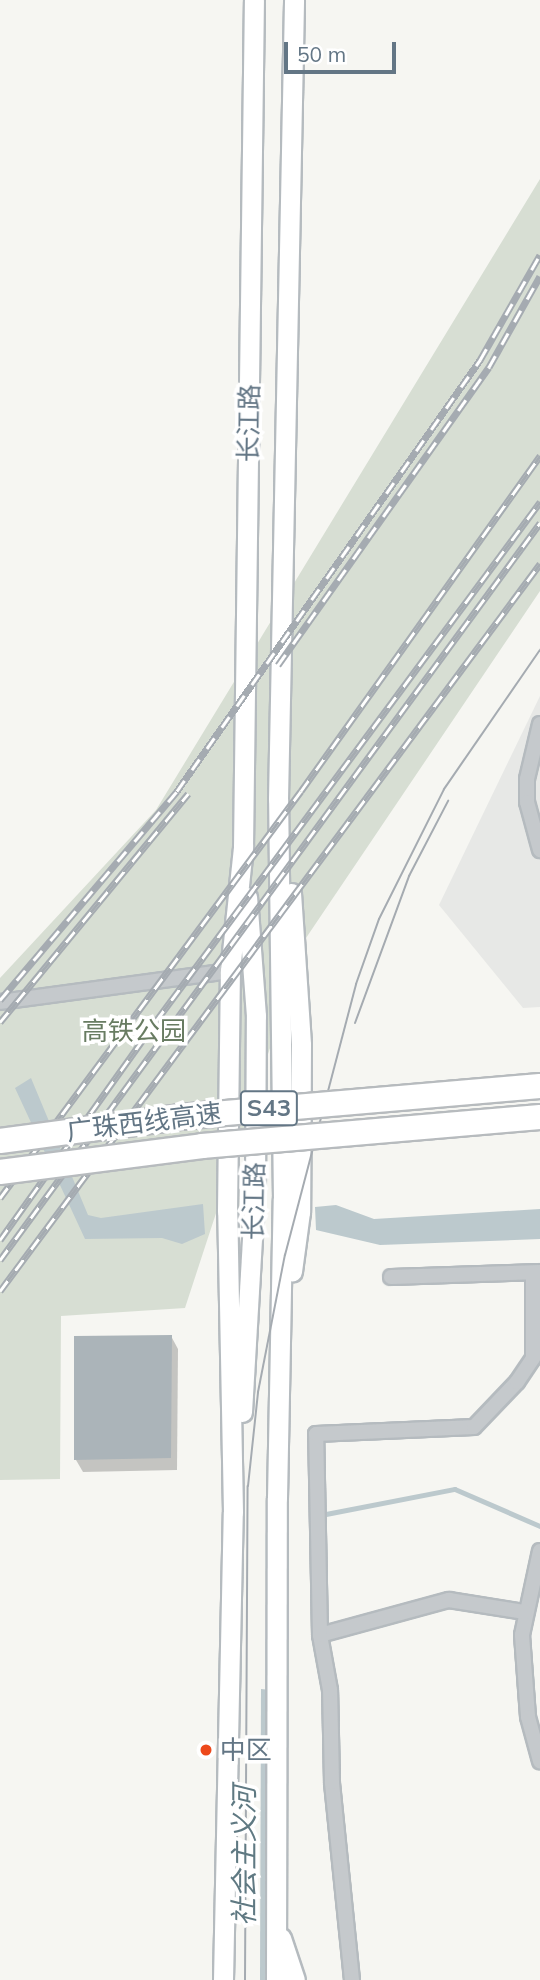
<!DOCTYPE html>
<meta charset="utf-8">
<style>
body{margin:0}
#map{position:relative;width:540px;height:1980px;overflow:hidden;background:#f6f6f2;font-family:Mulish,"Noto Sans SC",sans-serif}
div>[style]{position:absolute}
.built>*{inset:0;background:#e7e8e6}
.green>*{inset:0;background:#d7ded3}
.water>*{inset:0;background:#bcc9cd}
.shadow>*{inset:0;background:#0003}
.stream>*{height:4.5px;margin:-2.25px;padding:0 2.25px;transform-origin:2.25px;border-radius:2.25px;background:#bcc9cd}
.building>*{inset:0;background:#abb4b9}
.roads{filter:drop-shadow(2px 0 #b5bbbf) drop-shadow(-2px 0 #b5bbbf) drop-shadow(0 2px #b5bbbf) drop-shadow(0 -2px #b5bbbf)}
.street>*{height:14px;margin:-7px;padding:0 7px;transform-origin:7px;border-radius:7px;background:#c5c9cc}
.secondary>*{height:19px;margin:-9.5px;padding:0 9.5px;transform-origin:9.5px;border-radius:9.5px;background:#fff}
.tram>*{height:2px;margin:-1px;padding:0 1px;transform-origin:1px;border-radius:1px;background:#a5abb1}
.rail>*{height:7px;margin-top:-3.5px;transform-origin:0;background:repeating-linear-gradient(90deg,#fff 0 13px,#a5abb1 0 26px);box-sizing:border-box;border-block:2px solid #a5abb1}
.bridges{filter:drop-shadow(2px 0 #b7bbbe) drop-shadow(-2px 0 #b7bbbe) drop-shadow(0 2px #b7bbbe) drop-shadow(0 -2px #b7bbbe)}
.highway-bridge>*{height:24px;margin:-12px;padding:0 12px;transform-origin:12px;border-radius:12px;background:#fff}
.dots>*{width:19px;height:19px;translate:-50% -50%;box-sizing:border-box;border:4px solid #fff;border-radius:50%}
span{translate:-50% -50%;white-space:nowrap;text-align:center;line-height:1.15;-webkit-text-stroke:7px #fff;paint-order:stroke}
.shield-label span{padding:2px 5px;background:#fff;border:2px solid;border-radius:5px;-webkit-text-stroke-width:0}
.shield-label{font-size:24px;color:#637685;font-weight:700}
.street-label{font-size:26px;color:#637685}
.park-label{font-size:26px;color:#687c62}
.poi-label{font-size:26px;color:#637685}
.left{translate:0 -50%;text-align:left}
.water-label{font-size:28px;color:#5f7982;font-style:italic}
.scale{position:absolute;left:284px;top:42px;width:112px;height:32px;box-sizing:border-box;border:4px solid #637685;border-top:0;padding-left:9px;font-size:21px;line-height:24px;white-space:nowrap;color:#637685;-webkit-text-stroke:5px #fff;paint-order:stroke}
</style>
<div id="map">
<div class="built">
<i style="clip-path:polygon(540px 696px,540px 1007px,523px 1008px,439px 905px)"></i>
</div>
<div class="green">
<i style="clip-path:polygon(540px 179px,540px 591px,306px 938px,185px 1308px,61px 1316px,60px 1479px,0 1480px,0 978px,156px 810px)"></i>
</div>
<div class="water">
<i style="clip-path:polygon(31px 1078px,88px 1215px,101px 1218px,203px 1204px,205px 1234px,182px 1244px,162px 1238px,85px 1239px,15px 1088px)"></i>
<i style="clip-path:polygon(336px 1205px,374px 1219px,540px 1209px,540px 1239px,380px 1245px,316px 1230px,315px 1207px)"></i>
<i style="clip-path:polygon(261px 1689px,271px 1690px,271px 1980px,260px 1980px)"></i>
</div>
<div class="shadow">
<i style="clip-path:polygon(171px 1336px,178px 1349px,177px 1470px,83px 1472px,76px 1460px)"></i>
</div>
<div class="stream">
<i style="left:326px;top:1514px;width:131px;rotate:-11deg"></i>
<i style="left:455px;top:1489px;width:93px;rotate:23.5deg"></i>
</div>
<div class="building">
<i style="clip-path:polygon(172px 1335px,171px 1458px,74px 1460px,74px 1336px)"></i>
</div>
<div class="roads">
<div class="street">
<i style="left:540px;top:724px;width:57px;rotate:103.3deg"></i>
<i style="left:527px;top:779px;width:23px;rotate:90deg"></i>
<i style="left:527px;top:802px;width:50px;rotate:74.8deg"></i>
<i style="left:0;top:1002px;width:232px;rotate:-7.7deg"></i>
<i style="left:391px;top:1277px;width:149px;rotate:-1.9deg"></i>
<i style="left:540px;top:1551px;width:86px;rotate:102.1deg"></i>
<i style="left:522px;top:1635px;width:82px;rotate:85.8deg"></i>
<i style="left:528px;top:1717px;width:46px;rotate:74.7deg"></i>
<i style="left:320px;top:1635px;width:134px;rotate:-15.2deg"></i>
<i style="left:449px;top:1600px;width:77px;rotate:9deg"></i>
<i style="left:352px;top:1980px;width:199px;rotate:-95.8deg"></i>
<i style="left:332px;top:1782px;width:92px;rotate:-91.2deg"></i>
<i style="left:330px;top:1690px;width:56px;rotate:-100.3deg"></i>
<i style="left:320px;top:1635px;width:201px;rotate:-91.1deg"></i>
<i style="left:316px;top:1434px;width:158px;rotate:-2.5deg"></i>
<i style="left:474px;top:1427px;width:62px;rotate:-46.3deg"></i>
<i style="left:517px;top:1382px;width:29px;rotate:-56deg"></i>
<i style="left:533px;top:1358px;width:85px;rotate:-90deg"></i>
</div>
<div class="secondary">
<i style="left:291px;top:893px;width:152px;rotate:86.2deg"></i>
<i style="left:301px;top:1045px;width:167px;rotate:90.3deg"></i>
<i style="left:300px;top:1212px;width:60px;rotate:97.7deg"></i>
<i style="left:242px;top:1412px;width:223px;rotate:-86.7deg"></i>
<i style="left:255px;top:1189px;width:173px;rotate:-89.7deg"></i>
<i style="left:256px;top:1016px;width:119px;rotate:-94.3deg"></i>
<i style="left:281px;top:1938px;width:44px;rotate:71.6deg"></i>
<i style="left:223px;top:1980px;width:468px;rotate:-88.8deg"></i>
<i style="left:233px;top:1512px;width:301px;rotate:-91.1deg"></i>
<i style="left:227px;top:1211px;width:240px;rotate:-89.3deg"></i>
<i style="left:230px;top:971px;width:125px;rotate:-84deg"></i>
<i style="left:243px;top:847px;width:847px;rotate:-89.26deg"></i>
<i style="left:276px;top:1980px;width:482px;rotate:-89.9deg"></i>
<i style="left:277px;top:1498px;width:299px;rotate:-88.9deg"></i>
<i style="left:283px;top:1199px;width:400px;rotate:-90.7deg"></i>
<i style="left:278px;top:799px;width:799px;rotate:-88.85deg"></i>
</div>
</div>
<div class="tram">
<i style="left:355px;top:1023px;width:157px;rotate:-69.8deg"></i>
<i style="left:409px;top:876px;width:85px;rotate:-62.5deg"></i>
<i style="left:245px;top:1980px;width:494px;rotate:-89.7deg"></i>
<i style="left:248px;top:1486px;width:95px;rotate:-83.9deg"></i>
<i style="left:258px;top:1392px;width:140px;rotate:-78.9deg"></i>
<i style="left:285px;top:1255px;width:280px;rotate:-75.3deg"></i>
<i style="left:356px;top:984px;width:69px;rotate:-70.5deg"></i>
<i style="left:379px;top:919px;width:145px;rotate:-63.4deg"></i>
<i style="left:444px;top:789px;width:169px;rotate:-55.4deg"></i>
</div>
<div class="rail">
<i style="left:278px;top:665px;width:365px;rotate:-54.7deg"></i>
<i style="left:489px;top:367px;width:104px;rotate:-60.7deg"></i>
<i style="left:0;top:1000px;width:274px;rotate:-49.7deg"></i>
<i style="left:177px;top:791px;width:527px;rotate:-54.89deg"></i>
<i style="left:480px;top:360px;width:121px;rotate:-60.3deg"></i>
<i style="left:0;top:1022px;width:296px;rotate:-50.5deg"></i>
<i style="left:0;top:1198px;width:506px;rotate:-53.51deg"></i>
<i style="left:301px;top:791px;width:412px;rotate:-54.5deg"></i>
<i style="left:0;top:1240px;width:269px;rotate:-54.5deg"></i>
<i style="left:156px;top:1021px;width:646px;rotate:-53.5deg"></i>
<i style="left:0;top:1260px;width:914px;rotate:-53.77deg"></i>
<i style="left:0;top:1291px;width:906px;rotate:-53.4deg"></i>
</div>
<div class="bridges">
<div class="highway-bridge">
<i style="left:0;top:1141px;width:181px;rotate:-7.6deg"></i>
<i style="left:179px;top:1117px;width:362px;rotate:-4.9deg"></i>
<i style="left:0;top:1172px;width:204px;rotate:-7.3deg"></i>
<i style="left:202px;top:1146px;width:339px;rotate:-4.9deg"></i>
</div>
</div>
<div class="dots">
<i style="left:206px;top:1750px;background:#ed491b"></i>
</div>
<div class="shield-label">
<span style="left:269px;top:1108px">S43</span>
</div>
<div class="street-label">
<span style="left:249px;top:423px;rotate:-89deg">长江路</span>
<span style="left:144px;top:1122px;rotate:-7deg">广珠西线高速</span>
<span style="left:254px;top:1201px;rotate:-89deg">长江路</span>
</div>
<div class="park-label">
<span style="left:134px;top:1031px">高铁公园</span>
</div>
<div class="poi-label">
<span class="left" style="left:220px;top:1750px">中区</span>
</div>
<div class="water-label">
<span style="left:244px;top:1856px;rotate:-90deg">社会主义河</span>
</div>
<div class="scale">50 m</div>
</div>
